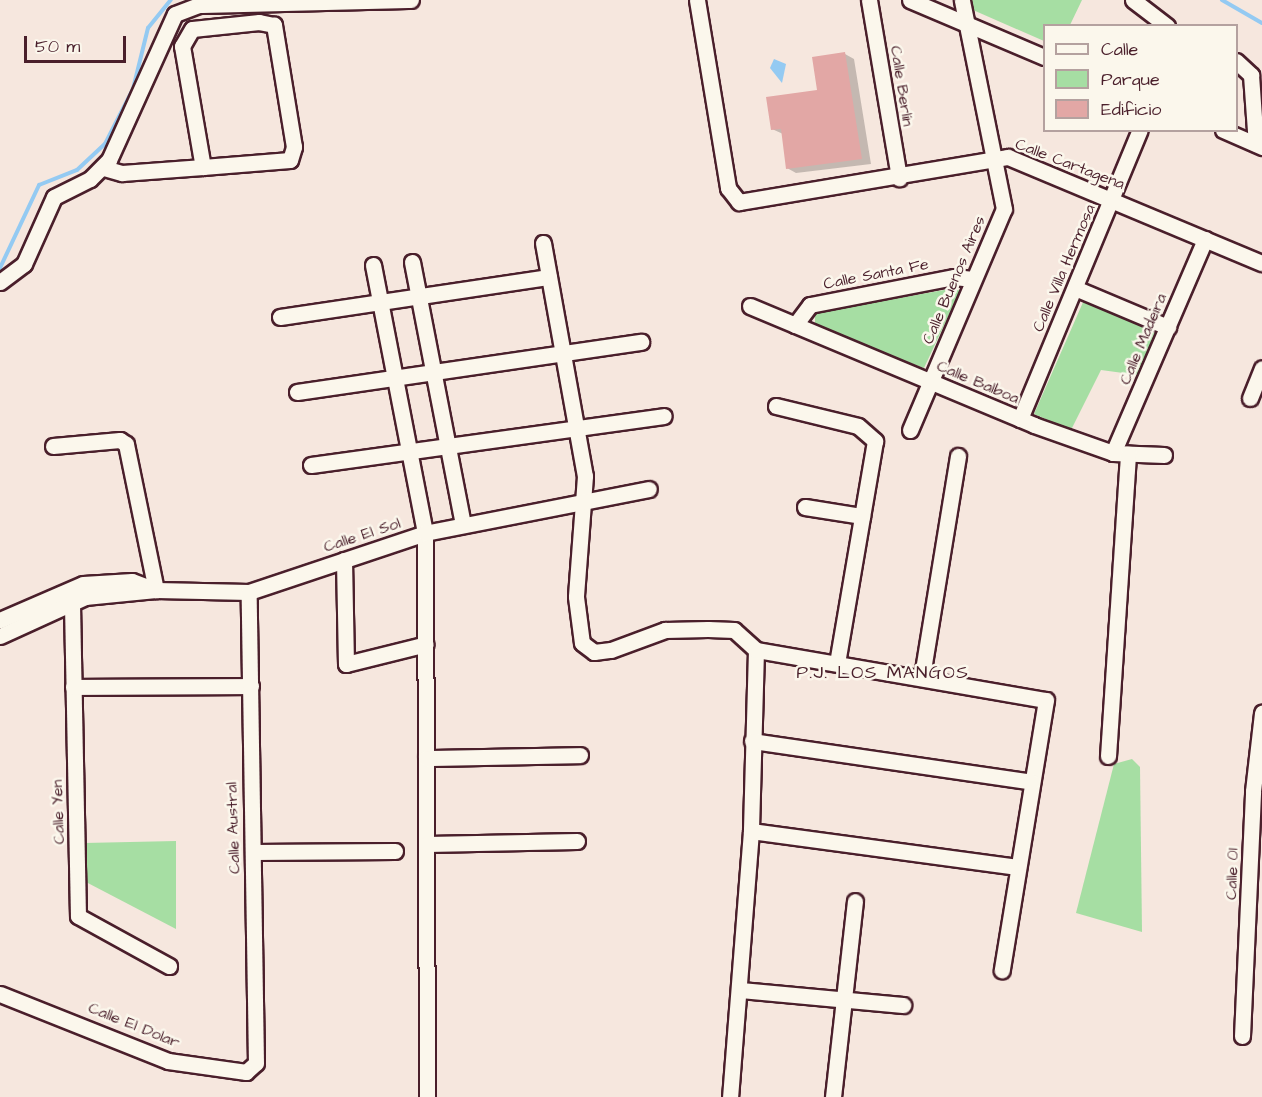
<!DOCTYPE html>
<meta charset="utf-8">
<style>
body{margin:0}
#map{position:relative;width:1262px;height:1097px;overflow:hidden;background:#f6e7de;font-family:"Architects Daughter",sans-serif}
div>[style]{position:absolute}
.green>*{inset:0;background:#a6dea3}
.water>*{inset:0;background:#94caf2}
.shadow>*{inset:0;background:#0003}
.stream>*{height:4px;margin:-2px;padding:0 2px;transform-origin:2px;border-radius:2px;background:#94caf2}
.building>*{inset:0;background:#e2a7a5}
.roads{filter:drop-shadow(2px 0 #4a1f2b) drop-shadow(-2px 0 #4a1f2b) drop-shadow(0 2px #4a1f2b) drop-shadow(0 -2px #4a1f2b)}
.minor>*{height:15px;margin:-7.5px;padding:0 7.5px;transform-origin:7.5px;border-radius:7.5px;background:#fbf7ec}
span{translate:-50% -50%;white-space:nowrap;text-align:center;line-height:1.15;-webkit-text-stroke:5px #fbf7ec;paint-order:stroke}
.street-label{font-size:16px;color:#4a1f2b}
.neighbourhood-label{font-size:18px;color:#4a1f2b;letter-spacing:1.5px}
.legend{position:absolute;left:1043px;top:24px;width:195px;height:108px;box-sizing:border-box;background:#fbf7ec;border:2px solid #b4a19f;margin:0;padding:8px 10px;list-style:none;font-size:18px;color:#4a1f2b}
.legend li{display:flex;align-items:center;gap:12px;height:30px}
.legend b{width:30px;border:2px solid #b4a19f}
.scale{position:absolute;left:24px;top:36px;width:102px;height:27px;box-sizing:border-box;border:3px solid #4a1f2b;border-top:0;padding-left:8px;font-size:18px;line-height:21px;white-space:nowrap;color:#4a1f2b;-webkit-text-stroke:4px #fbf7ec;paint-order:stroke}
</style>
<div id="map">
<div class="green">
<i style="clip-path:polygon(971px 0,1082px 0,1070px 25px,1044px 26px,1044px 41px,973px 10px)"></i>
<i style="clip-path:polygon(955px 288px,960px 291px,924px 368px,815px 328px,815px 313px)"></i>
<i style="clip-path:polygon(1084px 300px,1155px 331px,1157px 338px,1138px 375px,1101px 370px,1071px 430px,1034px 414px)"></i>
<i style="clip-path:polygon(1132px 759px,1140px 767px,1142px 932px,1076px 913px,1114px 764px)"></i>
<i style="clip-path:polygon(176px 841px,176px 929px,84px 881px,84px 843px)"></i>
</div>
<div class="water">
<i style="clip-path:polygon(774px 59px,786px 64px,782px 83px,770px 68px)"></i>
</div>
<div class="shadow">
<i style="clip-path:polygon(845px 54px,854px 59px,871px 164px,796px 173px,787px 168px,783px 134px,772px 129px,819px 91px)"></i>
</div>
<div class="stream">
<i style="left:1222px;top:0;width:46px;rotate:29.9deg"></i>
<i style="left:0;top:268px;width:92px;rotate:-64.8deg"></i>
<i style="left:39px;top:185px;width:41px;rotate:-21.5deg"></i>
<i style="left:77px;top:170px;width:38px;rotate:-43deg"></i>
<i style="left:105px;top:144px;width:62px;rotate:-63deg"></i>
<i style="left:133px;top:89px;width:63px;rotate:-76.2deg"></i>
<i style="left:148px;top:28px;width:36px;rotate:-51deg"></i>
</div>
<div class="building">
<i style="clip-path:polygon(845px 52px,862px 159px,786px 169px,781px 129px,771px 130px,766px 97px,817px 90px,812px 57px)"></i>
</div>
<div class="roads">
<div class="minor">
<i style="left:697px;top:0;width:191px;rotate:80.6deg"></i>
<i style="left:728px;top:188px;width:18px;rotate:52deg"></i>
<i style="left:739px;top:202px;width:273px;rotate:-9.5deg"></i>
<i style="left:1008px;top:157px;width:275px;rotate:22.7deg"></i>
<i style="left:869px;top:0;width:181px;rotate:80.4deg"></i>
<i style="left:910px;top:0;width:146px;rotate:23deg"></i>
<i style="left:1133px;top:0;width:43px;rotate:37.4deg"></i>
<i style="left:1236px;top:61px;width:21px;rotate:43deg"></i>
<i style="left:1251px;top:75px;width:69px;rotate:85.9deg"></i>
<i style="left:1223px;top:130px;width:43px;rotate:23.6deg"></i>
<i style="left:104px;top:168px;width:19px;rotate:16deg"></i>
<i style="left:122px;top:173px;width:81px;rotate:-4.2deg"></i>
<i style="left:203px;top:167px;width:87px;rotate:-4.6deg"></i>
<i style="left:290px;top:160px;width:14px;rotate:-73deg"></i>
<i style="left:294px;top:147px;width:124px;rotate:-99.3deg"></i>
<i style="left:274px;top:25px;width:15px;rotate:-169deg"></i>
<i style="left:259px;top:22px;width:67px;rotate:174deg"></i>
<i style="left:192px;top:29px;width:20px;rotate:120deg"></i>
<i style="left:182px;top:46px;width:123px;rotate:80.2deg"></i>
<i style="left:543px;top:243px;width:237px;rotate:79.8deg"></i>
<i style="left:585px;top:476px;width:121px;rotate:94.3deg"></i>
<i style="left:576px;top:597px;width:46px;rotate:82.6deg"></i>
<i style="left:582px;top:643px;width:15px;rotate:37deg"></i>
<i style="left:594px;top:652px;width:17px;rotate:-7deg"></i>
<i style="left:611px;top:650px;width:58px;rotate:-20.3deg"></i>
<i style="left:665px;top:630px;width:43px;rotate:-1.3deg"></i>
<i style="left:708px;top:629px;width:26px;rotate:2deg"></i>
<i style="left:734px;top:630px;width:30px;rotate:42deg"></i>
<i style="left:756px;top:650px;width:181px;rotate:91.6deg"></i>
<i style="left:751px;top:831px;width:267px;rotate:94.5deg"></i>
<i style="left:412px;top:262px;width:268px;rotate:79deg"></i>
<i style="left:373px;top:265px;width:273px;rotate:79deg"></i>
<i style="left:425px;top:533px;width:564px;rotate:89.8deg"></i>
<i style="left:0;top:282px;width:30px;rotate:-37deg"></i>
<i style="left:24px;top:264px;width:73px;rotate:-65.9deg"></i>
<i style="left:54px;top:197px;width:40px;rotate:-26.6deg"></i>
<i style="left:90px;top:179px;width:27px;rotate:-45deg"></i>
<i style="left:109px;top:160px;width:160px;rotate:-65.7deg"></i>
<i style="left:175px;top:14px;width:26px;rotate:-21deg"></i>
<i style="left:199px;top:5px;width:212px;rotate:-1.4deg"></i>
<i style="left:1075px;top:288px;width:101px;rotate:22.8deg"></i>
<i style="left:750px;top:306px;width:308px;rotate:22.7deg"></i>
<i style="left:1034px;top:425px;width:84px;rotate:19.5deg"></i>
<i style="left:1113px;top:453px;width:51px;rotate:2.2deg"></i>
<i style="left:280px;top:317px;width:272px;rotate:-8.5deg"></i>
<i style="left:795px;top:325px;width:25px;rotate:-53deg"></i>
<i style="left:810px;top:305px;width:147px;rotate:-11deg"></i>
<i style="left:954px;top:277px;width:19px;rotate:6deg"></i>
<i style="left:297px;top:392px;width:348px;rotate:-8.3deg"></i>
<i style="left:1250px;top:398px;width:32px;rotate:-68deg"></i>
<i style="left:776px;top:406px;width:84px;rotate:13.7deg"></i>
<i style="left:858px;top:426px;width:23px;rotate:41deg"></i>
<i style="left:875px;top:441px;width:225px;rotate:99.7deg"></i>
<i style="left:1020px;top:419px;width:313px;rotate:-67.5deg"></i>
<i style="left:910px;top:430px;width:240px;rotate:-67deg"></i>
<i style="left:1004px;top:209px;width:213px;rotate:-101.4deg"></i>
<i style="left:53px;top:446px;width:67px;rotate:-5.1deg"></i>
<i style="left:120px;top:440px;width:7px;rotate:34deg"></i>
<i style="left:126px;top:444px;width:149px;rotate:78.4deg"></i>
<i style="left:1113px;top:453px;width:233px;rotate:-66.7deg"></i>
<i style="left:311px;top:465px;width:356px;rotate:-7.9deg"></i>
<i style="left:805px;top:507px;width:58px;rotate:9deg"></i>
<i style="left:344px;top:560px;width:104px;rotate:88.9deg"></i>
<i style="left:346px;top:664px;width:82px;rotate:-14deg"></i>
<i style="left:72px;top:604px;width:312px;rotate:88.9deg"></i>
<i style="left:78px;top:916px;width:104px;rotate:28.8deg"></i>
<i style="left:0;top:620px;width:90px;rotate:-23.4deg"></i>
<i style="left:83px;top:584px;width:49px;rotate:-3.5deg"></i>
<i style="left:132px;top:581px;width:26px;rotate:21deg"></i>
<i style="left:0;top:636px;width:94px;rotate:-24.6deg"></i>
<i style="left:85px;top:597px;width:71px;rotate:-5.6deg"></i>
<i style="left:156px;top:590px;width:93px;rotate:1.2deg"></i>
<i style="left:249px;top:592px;width:186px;rotate:-18.5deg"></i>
<i style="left:425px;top:533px;width:228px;rotate:-11.1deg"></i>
<i style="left:756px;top:650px;width:294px;rotate:9.8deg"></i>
<i style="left:1046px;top:700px;width:274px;rotate:99.3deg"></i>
<i style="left:922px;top:676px;width:223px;rotate:-80.7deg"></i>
<i style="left:73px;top:687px;width:178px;rotate:-0.3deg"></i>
<i style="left:752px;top:741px;width:283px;rotate:8.3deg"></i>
<i style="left:1108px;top:756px;width:303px;rotate:-86.2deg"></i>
<i style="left:426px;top:758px;width:154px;rotate:-1.1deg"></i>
<i style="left:751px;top:831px;width:269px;rotate:7.7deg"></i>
<i style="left:427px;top:844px;width:150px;rotate:-1.1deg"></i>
<i style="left:253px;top:852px;width:142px;rotate:-0.4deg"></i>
<i style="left:740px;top:990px;width:164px;rotate:5.3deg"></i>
<i style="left:0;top:994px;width:181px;rotate:21.7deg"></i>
<i style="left:168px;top:1061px;width:79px;rotate:8deg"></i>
<i style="left:246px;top:1072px;width:13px;rotate:-42deg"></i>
<i style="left:256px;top:1063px;width:471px;rotate:-90.9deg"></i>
<i style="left:1242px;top:1036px;width:245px;rotate:-87.4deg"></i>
<i style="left:1253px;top:791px;width:79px;rotate:-83.4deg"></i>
<i style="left:833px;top:1097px;width:197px;rotate:-83.6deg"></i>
</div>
</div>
<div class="street-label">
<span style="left:902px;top:86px;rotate:81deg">Calle Berlín</span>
<span style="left:1070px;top:164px;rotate:21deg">Calle Cartagena</span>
<span style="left:1064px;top:268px;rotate:-67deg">Calle Villa Hermosa</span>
<span style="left:876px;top:274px;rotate:-11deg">Calle Santa Fe</span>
<span style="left:954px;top:280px;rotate:-67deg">Calle Buenos Aires</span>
<span style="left:1143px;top:339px;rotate:-67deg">Calle Madeira</span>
<span style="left:978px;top:382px;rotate:23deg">Calle Balboa</span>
<span style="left:362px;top:535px;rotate:-18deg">Calle El Sol</span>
<span style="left:58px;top:812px;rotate:-92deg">Calle Yen</span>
<span style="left:233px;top:828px;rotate:-92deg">Calle Austral</span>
<span style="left:1232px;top:874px;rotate:-88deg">Calle 01</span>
<span style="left:134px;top:1025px;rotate:22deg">Calle El Dolar</span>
</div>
<div class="neighbourhood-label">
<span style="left:883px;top:673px">P.J. LOS MANGOS</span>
</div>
<ul class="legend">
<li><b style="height:8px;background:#fbf7ec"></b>Calle</li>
<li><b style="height:16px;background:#a6dea3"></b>Parque</li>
<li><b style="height:16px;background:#e2a7a5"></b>Edificio</li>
</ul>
<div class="scale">50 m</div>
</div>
